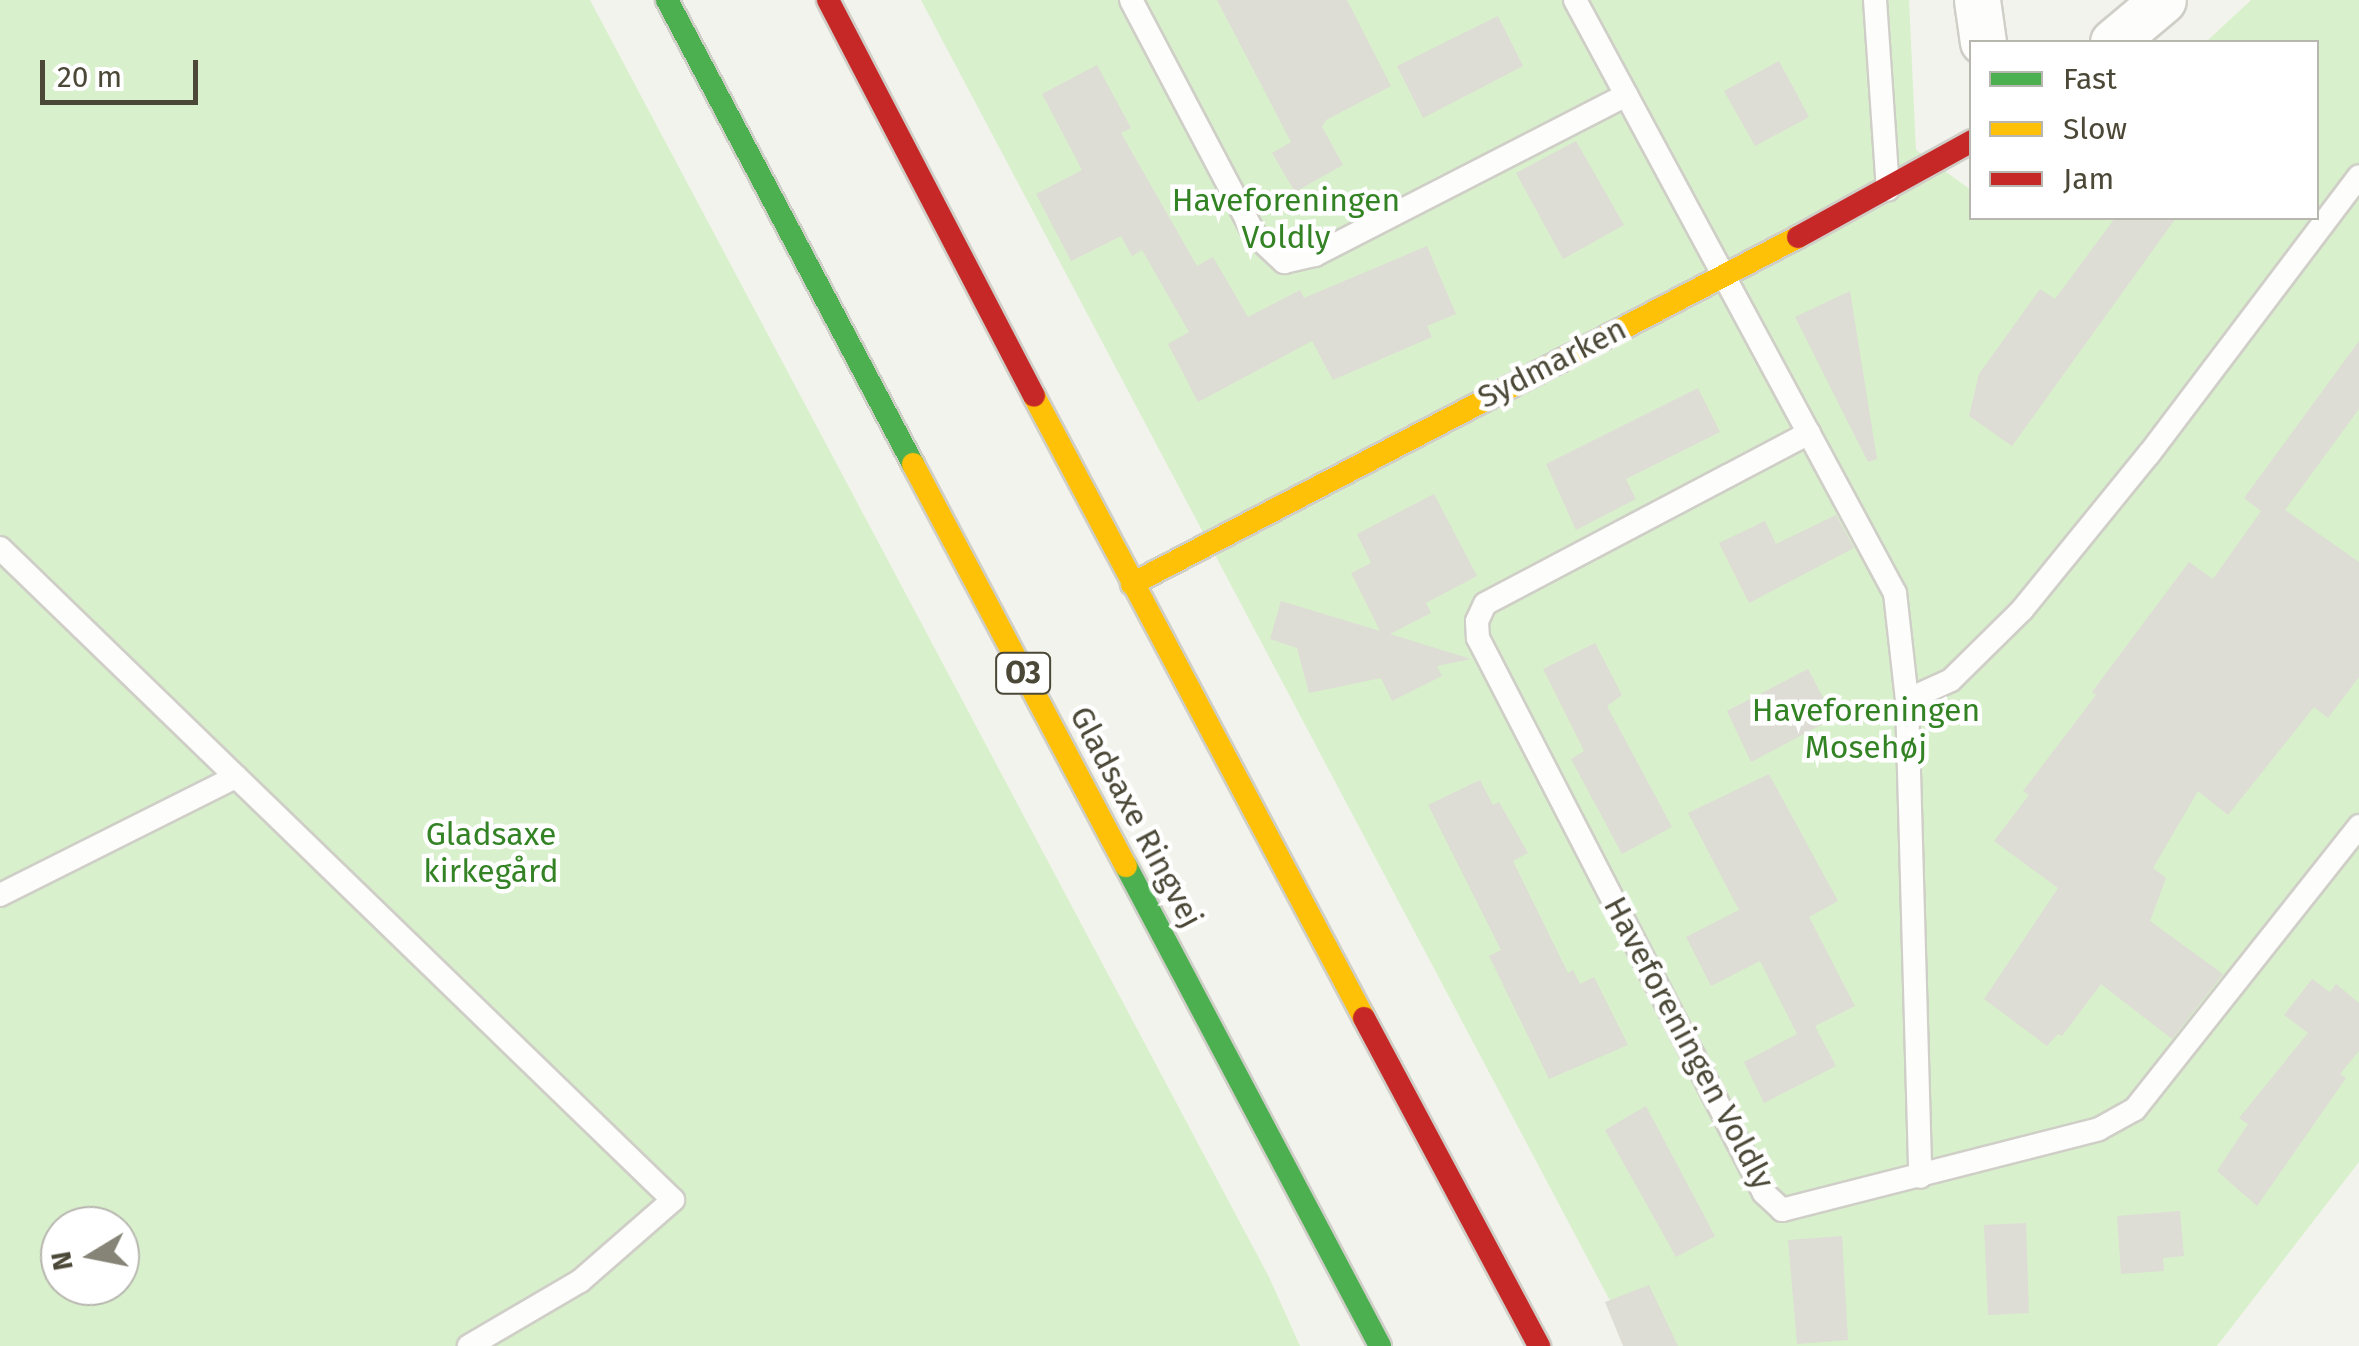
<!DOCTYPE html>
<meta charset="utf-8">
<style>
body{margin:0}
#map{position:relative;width:2359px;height:1346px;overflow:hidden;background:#f3f3ed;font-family:"Fira Sans",sans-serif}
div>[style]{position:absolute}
.green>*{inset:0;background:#d9f0cc}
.building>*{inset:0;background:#dddcd5}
.roads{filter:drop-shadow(2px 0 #cfcec7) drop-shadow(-2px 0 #cfcec7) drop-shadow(0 2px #cfcec7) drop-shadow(0 -2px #cfcec7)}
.lane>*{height:22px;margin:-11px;padding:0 11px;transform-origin:11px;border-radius:11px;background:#fdfdfc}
.street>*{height:45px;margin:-22.5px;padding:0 22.5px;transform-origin:22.5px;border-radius:22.5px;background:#fdfdfc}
.fast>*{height:22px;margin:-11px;padding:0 11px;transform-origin:11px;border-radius:11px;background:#4caf50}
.slow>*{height:22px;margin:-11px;padding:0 11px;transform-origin:11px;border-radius:11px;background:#ffc107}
.jam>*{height:22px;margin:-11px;padding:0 11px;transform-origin:11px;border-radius:11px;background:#c62828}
span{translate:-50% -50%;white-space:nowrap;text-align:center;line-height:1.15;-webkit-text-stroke:9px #fff;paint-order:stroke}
.shield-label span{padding:2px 8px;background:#fff;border:2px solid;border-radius:8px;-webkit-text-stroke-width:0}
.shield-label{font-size:30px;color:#4b4837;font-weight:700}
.park-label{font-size:32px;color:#338325}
.street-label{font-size:32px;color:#4b4837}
.legend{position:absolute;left:1969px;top:40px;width:350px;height:180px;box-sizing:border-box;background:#fff;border:2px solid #b7b6af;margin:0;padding:12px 18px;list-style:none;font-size:30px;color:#4b4837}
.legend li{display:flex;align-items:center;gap:20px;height:50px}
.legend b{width:50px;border:2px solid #b7b6af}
.north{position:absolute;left:40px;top:1206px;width:100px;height:100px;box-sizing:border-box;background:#fff;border:2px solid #b7b6af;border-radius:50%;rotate:260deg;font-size:28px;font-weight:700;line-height:40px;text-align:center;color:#4b4837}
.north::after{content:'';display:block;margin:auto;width:35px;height:45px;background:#868477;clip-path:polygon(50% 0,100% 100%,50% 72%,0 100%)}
.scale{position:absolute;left:40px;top:60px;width:158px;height:45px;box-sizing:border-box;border:5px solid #4b4837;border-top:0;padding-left:12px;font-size:30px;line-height:35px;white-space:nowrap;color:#4b4837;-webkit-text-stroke:8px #fff;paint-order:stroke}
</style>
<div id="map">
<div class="green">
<i style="clip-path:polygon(evenodd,0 0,590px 0,1269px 1277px,1300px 1346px,0 1346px,0 0,60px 1226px,120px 1226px,120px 1286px,60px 1286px,60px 1226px)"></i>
<i style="clip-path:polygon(921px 0,1909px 0,1916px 150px,1971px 190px,1972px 218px,2316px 218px,2316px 42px,2206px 42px,2251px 0,2359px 0,2359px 1162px,2217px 1346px,1634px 1346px)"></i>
</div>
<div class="building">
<i style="clip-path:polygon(1217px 0,1347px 0,1391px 86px,1326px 120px,1322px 127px,1343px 165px,1295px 192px,1272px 153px,1291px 142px)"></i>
<i style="clip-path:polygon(1498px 16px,1523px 66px,1423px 118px,1397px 66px)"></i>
<i style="clip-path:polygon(1779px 61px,1809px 117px,1755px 146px,1724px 91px)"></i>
<i style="clip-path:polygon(1097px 65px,1131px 128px,1121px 133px,1197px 266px,1213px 257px,1248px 317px,1300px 290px,1304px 298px,1427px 246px,1456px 314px,1427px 326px,1432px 337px,1333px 380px,1312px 341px,1198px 402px,1168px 344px,1189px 332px,1142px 250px,1132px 256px,1121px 236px,1071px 261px,1036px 194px,1082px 170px,1042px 94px)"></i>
<i style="clip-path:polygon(1576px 141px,1624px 225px,1563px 259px,1516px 173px)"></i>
<i style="clip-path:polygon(2115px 218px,2176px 218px,2012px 446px,1969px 416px,1979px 374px,2040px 289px,2055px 299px)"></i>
<i style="clip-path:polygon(1850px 291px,1877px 459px,1868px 462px,1795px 317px)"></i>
<i style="clip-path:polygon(2359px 341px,2359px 409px,2285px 510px,2359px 562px,2359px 677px,2328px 718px,2314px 707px,2228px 815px,2198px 791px,2153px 868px,2166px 878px,2150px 921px,2223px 974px,2172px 1039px,2101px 984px,2062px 1036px,2058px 1034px,2047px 1046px,1984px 999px,2058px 888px,1994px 841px,2029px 795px,2023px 791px,2096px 695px,2092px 692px,2189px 562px,2213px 579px,2261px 511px,2244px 498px)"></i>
<i style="clip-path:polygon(1698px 388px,1720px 432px,1626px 479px,1636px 499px,1576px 530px,1546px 464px)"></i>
<i style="clip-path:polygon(1434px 494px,1477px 576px,1426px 603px,1431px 613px,1390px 634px,1471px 659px,1437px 666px,1442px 676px,1392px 701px,1381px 678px,1309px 693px,1297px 648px,1270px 639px,1281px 601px,1380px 631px,1351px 573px,1371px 563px,1357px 534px)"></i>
<i style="clip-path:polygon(1836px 515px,1854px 548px,1749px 603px,1719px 543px,1765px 521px,1776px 544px)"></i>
<i style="clip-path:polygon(1595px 643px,1622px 695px,1607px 706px,1672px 827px,1622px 854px,1571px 759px,1584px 751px,1543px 669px)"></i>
<i style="clip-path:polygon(1808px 669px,1834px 718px,1751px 762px,1727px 711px)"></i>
<i style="clip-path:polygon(1769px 774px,1838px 901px,1809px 917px,1855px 1006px,1815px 1026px,1836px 1066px,1764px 1103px,1744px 1062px,1797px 1034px,1760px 961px,1711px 986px,1686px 937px,1739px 910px,1688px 813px)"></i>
<i style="clip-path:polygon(1480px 780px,1493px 805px,1499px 802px,1528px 853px,1513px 861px,1568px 973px,1573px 970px,1580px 984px,1594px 977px,1628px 1045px,1549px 1079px,1489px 956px,1501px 950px,1428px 805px)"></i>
<i style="clip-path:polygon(2312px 979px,2330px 992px,2336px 984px,2359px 1003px,2359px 1051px,2340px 1074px,2346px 1078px,2257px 1206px,2217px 1171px,2248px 1124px,2239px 1118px,2308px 1033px,2284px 1015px)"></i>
<i style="clip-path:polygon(1646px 1106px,1715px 1236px,1676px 1257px,1605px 1130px)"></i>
<i style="clip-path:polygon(2180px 1211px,2184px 1256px,2163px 1258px,2164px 1271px,2121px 1274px,2117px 1216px)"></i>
<i style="clip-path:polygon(2026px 1223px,2029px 1313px,1988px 1315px,1984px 1225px)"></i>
<i style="clip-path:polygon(1842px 1236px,1848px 1340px,1797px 1344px,1788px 1240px)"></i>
<i style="clip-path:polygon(1649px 1285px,1678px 1346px,1623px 1346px,1605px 1302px)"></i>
</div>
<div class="roads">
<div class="lane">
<i style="left:1131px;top:0;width:266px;rotate:62.2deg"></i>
<i style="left:1255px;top:235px;width:40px;rotate:43deg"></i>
<i style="left:1284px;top:262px;width:32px;rotate:-13deg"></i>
<i style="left:1315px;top:255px;width:350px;rotate:-27.2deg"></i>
<i style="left:1575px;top:0;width:674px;rotate:61.65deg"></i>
<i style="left:1895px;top:593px;width:108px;rotate:83.6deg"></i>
<i style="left:1907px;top:700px;width:477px;rotate:88.4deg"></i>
<i style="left:1875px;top:0;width:190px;rotate:86.1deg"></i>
<i style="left:1809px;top:433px;width:366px;rotate:152.2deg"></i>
<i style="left:1485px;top:604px;width:19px;rotate:115deg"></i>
<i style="left:1477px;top:621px;width:17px;rotate:87deg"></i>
<i style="left:1478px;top:638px;width:624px;rotate:62.74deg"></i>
<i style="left:1764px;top:1193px;width:25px;rotate:43deg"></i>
<i style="left:1782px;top:1210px;width:327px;rotate:-14.3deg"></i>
<i style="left:2099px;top:1129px;width:41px;rotate:-29.1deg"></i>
<i style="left:2135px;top:1109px;width:361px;rotate:-51.6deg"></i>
<i style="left:0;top:548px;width:937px;rotate:44.09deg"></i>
<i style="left:673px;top:1200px;width:123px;rotate:138.9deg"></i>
<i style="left:580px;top:1281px;width:129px;rotate:149.6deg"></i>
<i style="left:1907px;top:700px;width:48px;rotate:-24.4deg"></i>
<i style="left:1951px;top:680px;width:100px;rotate:-44.6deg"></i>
<i style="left:2022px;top:610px;width:201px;rotate:-50.9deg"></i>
<i style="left:2149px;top:454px;width:348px;rotate:-52.9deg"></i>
<i style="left:0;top:895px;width:264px;rotate:-26.6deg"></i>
</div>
<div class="street">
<i style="left:1977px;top:0;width:42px;rotate:81.9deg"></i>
<i style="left:2113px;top:42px;width:65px;rotate:-40deg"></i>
</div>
<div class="fast">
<i style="left:667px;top:0;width:525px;rotate:62.07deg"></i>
<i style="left:1126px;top:866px;width:543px;rotate:62.11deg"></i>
</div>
<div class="slow">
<i style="left:1034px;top:396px;width:704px;rotate:62.05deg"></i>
<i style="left:913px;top:464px;width:455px;rotate:62.1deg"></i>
<i style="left:1132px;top:584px;width:751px;rotate:-27.52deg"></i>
</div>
<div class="jam">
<i style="left:828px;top:0;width:446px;rotate:62.5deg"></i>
<i style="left:1798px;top:237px;width:199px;rotate:-28.9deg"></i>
<i style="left:1364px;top:1018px;width:372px;rotate:61.9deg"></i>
</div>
</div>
<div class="shield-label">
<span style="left:1023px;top:673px">O3</span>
</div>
<div class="park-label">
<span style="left:1286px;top:219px">Haveforeningen<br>Voldly</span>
<span style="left:1866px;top:729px">Haveforeningen<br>Mosehøj</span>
<span style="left:491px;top:853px">Gladsaxe<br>kirkegård</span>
</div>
<div class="street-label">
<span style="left:1552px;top:363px;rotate:-27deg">Sydmarken</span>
<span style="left:1136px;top:817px;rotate:62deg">Gladsaxe Ringvej</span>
<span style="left:1689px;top:1043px;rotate:62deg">Haveforeningen Voldly</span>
</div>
<ul class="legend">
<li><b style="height:12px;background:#4caf50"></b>Fast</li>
<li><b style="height:12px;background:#ffc107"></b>Slow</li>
<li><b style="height:12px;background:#c62828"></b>Jam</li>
</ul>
<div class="north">N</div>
<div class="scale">20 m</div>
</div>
